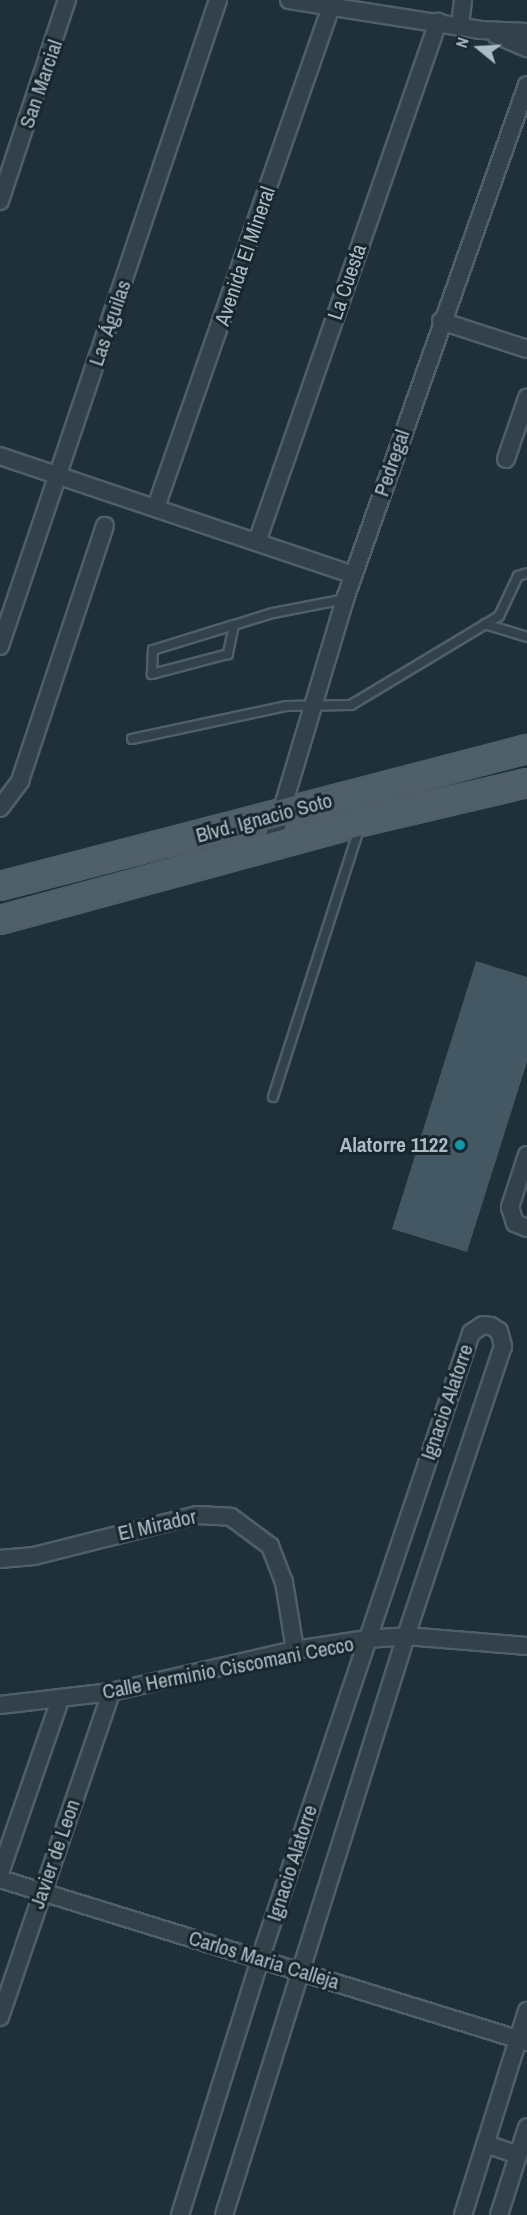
<!DOCTYPE html>
<meta charset="utf-8">
<style>
body{margin:0}
#map{position:relative;width:527px;height:2215px;overflow:hidden;background:#1e303a;font-family:"Archivo Narrow",sans-serif}
div>[style]{position:absolute}
.building>*{inset:0;background:#445864}
.roads{filter:drop-shadow(2px 0 #4f5f68) drop-shadow(-2px 0 #4f5f68) drop-shadow(0 2px #4f5f68) drop-shadow(0 -2px #4f5f68)}
.lane>*{height:8px;margin:-4px;padding:0 4px;transform-origin:4px;border-radius:4px;background:#32414a}
.street>*{height:16px;margin:-8px;padding:0 8px;transform-origin:8px;border-radius:8px;background:#32414a}
.primary>*{height:26px;margin:-13px;padding:0 13px;transform-origin:13px;border-radius:13px;background:#4f606a}
.dots>*{width:16px;height:16px;translate:-50% -50%;box-sizing:border-box;border:3px solid #18262e;border-radius:50%}
span{translate:-50% -50%;white-space:nowrap;text-align:center;line-height:1.15;-webkit-text-stroke:6px #18262e;paint-order:stroke}
.street-label{font-size:21px;color:#acbcc7}
.poi-label{font-size:21px;color:#acbcc7;font-weight:700}
.right{translate:-100% -50%;text-align:right}
.north{position:absolute;left:449px;top:18px;width:60px;height:60px;-webkit-text-stroke:4px #18262e;paint-order:stroke;rotate:288deg;font-size:16px;font-weight:700;line-height:24px;text-align:center;color:#acbcc7}
.north::after{content:'';display:block;margin:auto;width:21px;height:27px;background:#acbcc7;clip-path:polygon(50% 0,100% 100%,50% 72%,0 100%)}
</style>
<div id="map">
<div class="building">
<i style="clip-path:polygon(476px 961px,527px 977px,527px 1062px,467px 1252px,392px 1229px)"></i>
</div>
<div class="roads">
<div class="lane">
<i style="left:485px;top:624px;width:44px;rotate:17.2deg"></i>
<i style="left:234px;top:625px;width:30px;rotate:102deg"></i>
<i style="left:228px;top:654px;width:79px;rotate:165.3deg"></i>
<i style="left:152px;top:674px;width:24px;rotate:-88deg"></i>
<i style="left:153px;top:650px;width:85px;rotate:-17.2deg"></i>
<i style="left:234px;top:625px;width:41px;rotate:-17.1deg"></i>
<i style="left:273px;top:613px;width:73px;rotate:-11deg"></i>
<i style="left:132px;top:739px;width:157px;rotate:-12.1deg"></i>
<i style="left:286px;top:706px;width:65px;rotate:-0.9deg"></i>
<i style="left:351px;top:705px;width:173px;rotate:-31deg"></i>
<i style="left:499px;top:616px;width:44px;rotate:-64.6deg"></i>
<i style="left:518px;top:576px;width:9px;rotate:-18deg"></i>
<i style="left:273px;top:1097px;width:285px;rotate:-72.2deg"></i>
</div>
<div class="street">
<i style="left:289px;top:0;width:194px;rotate:8.9deg"></i>
<i style="left:481px;top:30px;width:46px;rotate:2.5deg"></i>
<i style="left:460px;top:25px;width:25px;rotate:-83deg"></i>
<i style="left:496px;top:35px;width:34px;rotate:23deg"></i>
<i style="left:0;top:201px;width:212px;rotate:-71.6deg"></i>
<i style="left:441px;top:321px;width:90px;rotate:18deg"></i>
<i style="left:0;top:456px;width:373px;rotate:18.6deg"></i>
<i style="left:506px;top:459px;width:65px;rotate:-71deg"></i>
<i style="left:156px;top:507px;width:533px;rotate:-70.72deg"></i>
<i style="left:257px;top:542px;width:551px;rotate:-70.81deg"></i>
<i style="left:0;top:646px;width:682px;rotate:-71.35deg"></i>
<i style="left:0;top:808px;width:34px;rotate:-53deg"></i>
<i style="left:20px;top:781px;width:269px;rotate:-71.6deg"></i>
<i style="left:271px;top:846px;width:258px;rotate:-73.3deg"></i>
<i style="left:345px;top:599px;width:545px;rotate:-70.5deg"></i>
<i style="left:527px;top:1155px;width:55px;rotate:108.1deg"></i>
<i style="left:510px;top:1207px;width:17px;rotate:73deg"></i>
<i style="left:515px;top:1223px;width:13px;rotate:23deg"></i>
<i style="left:0;top:1559px;width:34px;rotate:-5deg"></i>
<i style="left:34px;top:1556px;width:168px;rotate:-14.1deg"></i>
<i style="left:197px;top:1515px;width:34px;rotate:3deg"></i>
<i style="left:231px;top:1517px;width:49px;rotate:36.6deg"></i>
<i style="left:270px;top:1546px;width:39px;rotate:69deg"></i>
<i style="left:284px;top:1582px;width:69px;rotate:80.8deg"></i>
<i style="left:0;top:1705px;width:112px;rotate:-6.7deg"></i>
<i style="left:111px;top:1692px;width:189px;rotate:-12.9deg"></i>
<i style="left:295px;top:1650px;width:73px;rotate:-8.7deg"></i>
<i style="left:367px;top:1639px;width:39px;rotate:-4deg"></i>
<i style="left:406px;top:1636px;width:121px;rotate:4.7deg"></i>
<i style="left:0;top:1873px;width:183px;rotate:-70.9deg"></i>
<i style="left:0;top:1879px;width:552px;rotate:17.19deg"></i>
<i style="left:0;top:2017px;width:343px;rotate:-71.1deg"></i>
<i style="left:486px;top:2144px;width:34px;rotate:19deg"></i>
<i style="left:180px;top:2215px;width:268px;rotate:-72.6deg"></i>
<i style="left:260px;top:1959px;width:661px;rotate:-71.37deg"></i>
<i style="left:471px;top:1333px;width:14px;rotate:-34deg"></i>
<i style="left:483px;top:1325px;width:8px;rotate:7deg"></i>
<i style="left:491px;top:1326px;width:9px;rotate:32deg"></i>
<i style="left:499px;top:1331px;width:16px;rotate:75deg"></i>
<i style="left:503px;top:1346px;width:306px;rotate:108.5deg"></i>
<i style="left:406px;top:1636px;width:607px;rotate:107.45deg"></i>
<i style="left:463px;top:2215px;width:214px;rotate:-72.6deg"></i>
<i style="left:499px;top:2215px;width:92px;rotate:-72.3deg"></i>
</div>
<div class="primary">
<i style="left:0;top:886px;width:545px;rotate:-14.57deg"></i>
<i style="left:0;top:920px;width:374px;rotate:-15.2deg"></i>
<i style="left:361px;top:822px;width:171px;rotate:-13.2deg"></i>
</div>
</div>
<div class="dots">
<i style="left:460px;top:1145px;background:#0f9aa8"></i>
</div>
<div class="street-label">
<span style="left:41px;top:84px;rotate:-71deg">San Marcial</span>
<span style="left:245px;top:256px;rotate:-71deg">Avenida El Mineral</span>
<span style="left:347px;top:282px;rotate:-71deg">La Cuesta</span>
<span style="left:110px;top:323px;rotate:-71deg">Las Águilas</span>
<span style="left:392px;top:463px;rotate:-71deg">Pedregal</span>
<span style="left:264px;top:818px;rotate:-15deg">Blvd. Ignacio Soto</span>
<span style="left:447px;top:1402px;rotate:-71deg">Ignacio Alatorre</span>
<span style="left:157px;top:1525px;rotate:-13deg">El Mirador</span>
<span style="left:228px;top:1668px;rotate:-11deg">Calle Herminio Ciscomani Cecco</span>
<span style="left:55px;top:1854px;rotate:-71deg">Javier de Leon</span>
<span style="left:292px;top:1863px;rotate:-72deg">Ignacio Alatorre</span>
<span style="left:264px;top:1960px;rotate:17deg">Carlos Maria Calleja</span>
</div>
<div class="poi-label">
<span class="right" style="left:448px;top:1145px">Alatorre 1122</span>
</div>
<div class="north">N</div>
</div>
